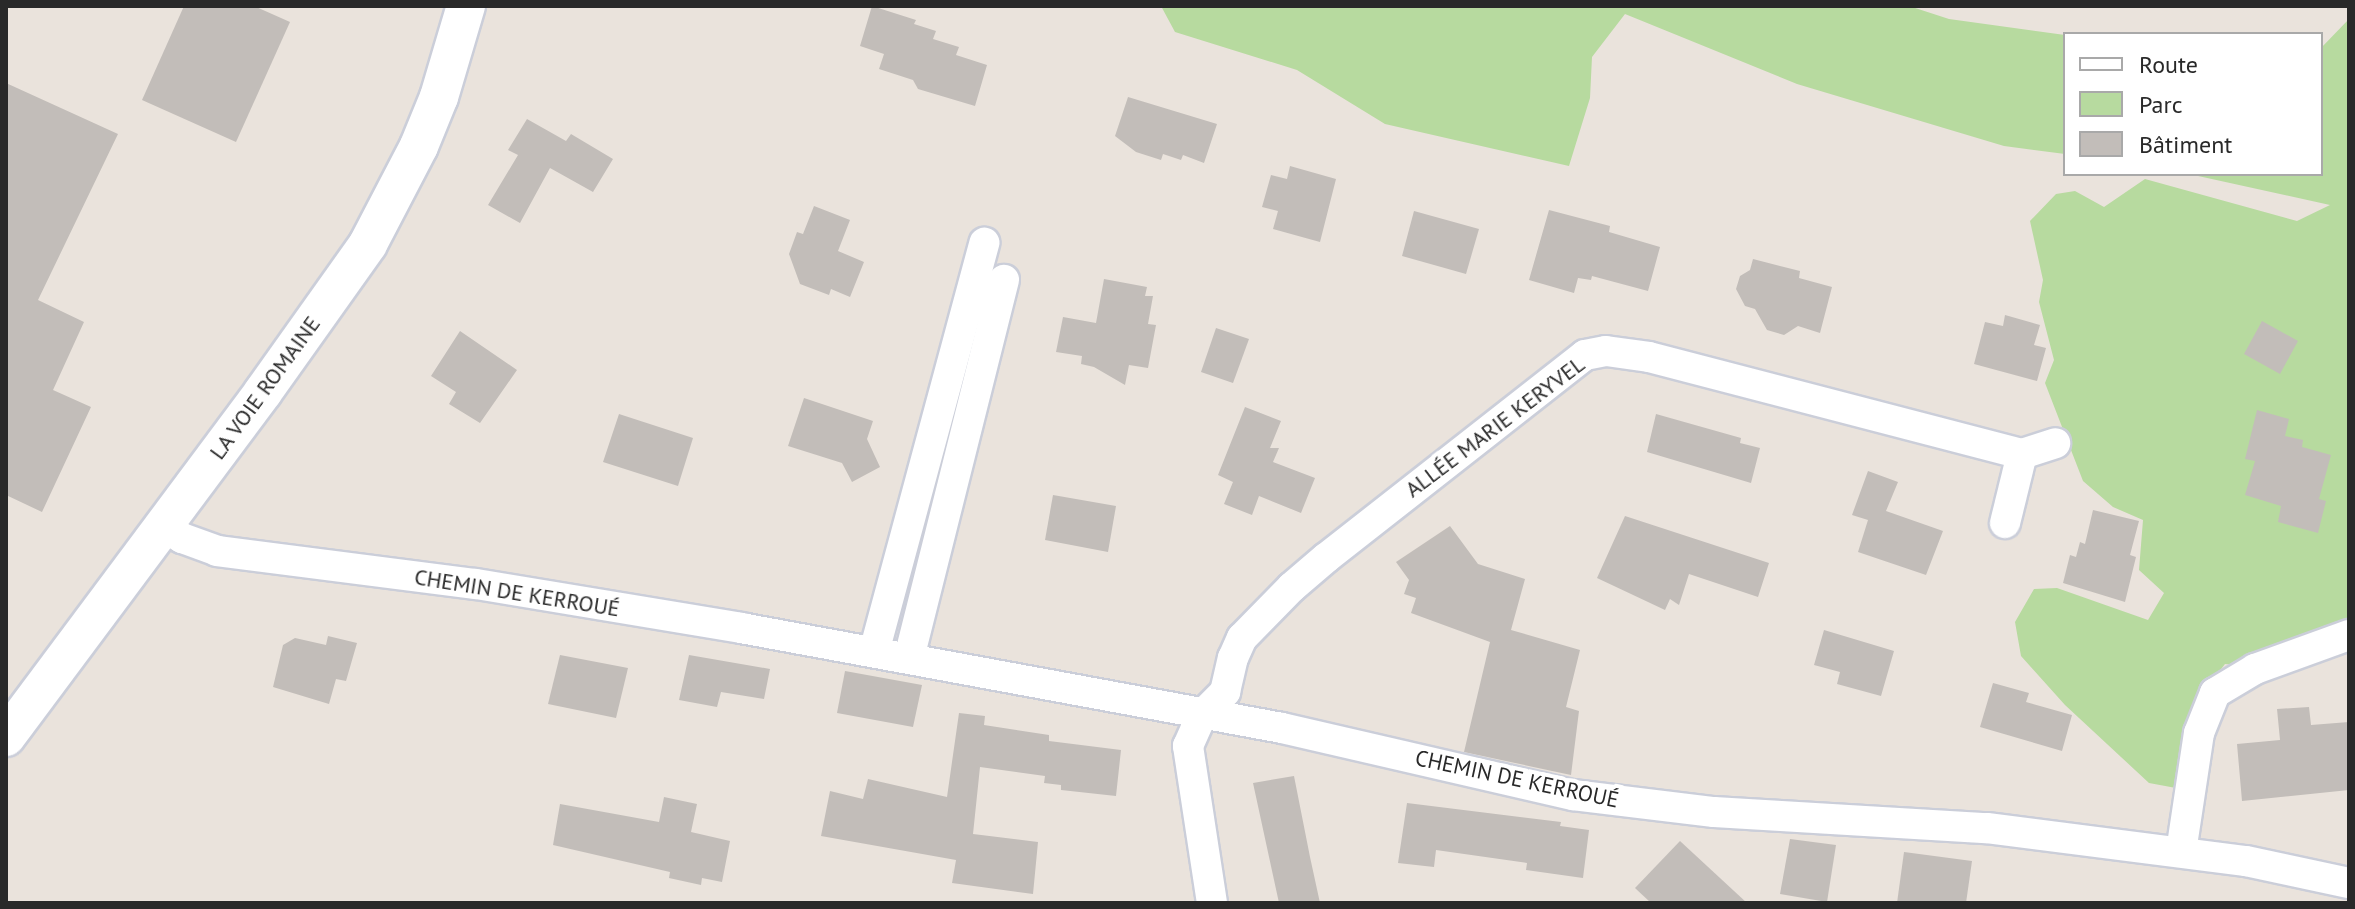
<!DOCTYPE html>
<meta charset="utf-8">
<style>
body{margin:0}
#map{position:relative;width:2355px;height:909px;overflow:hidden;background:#eae3dc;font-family:"PT Sans",sans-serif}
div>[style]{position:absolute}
.green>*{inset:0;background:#b7da9f}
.building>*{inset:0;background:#c2bdb9}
.roads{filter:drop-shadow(2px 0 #cbced9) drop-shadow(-2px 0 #cbced9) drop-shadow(0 2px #cbced9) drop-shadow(0 -2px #cbced9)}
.minor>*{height:30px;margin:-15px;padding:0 15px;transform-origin:15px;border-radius:15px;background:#fff}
.tertiary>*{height:38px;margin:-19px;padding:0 19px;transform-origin:19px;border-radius:19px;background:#fff}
span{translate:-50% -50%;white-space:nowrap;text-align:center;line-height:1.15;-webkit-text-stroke:8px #fff;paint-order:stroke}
.street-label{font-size:22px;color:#292929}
.frame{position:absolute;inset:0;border:8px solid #292929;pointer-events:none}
.legend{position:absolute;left:2063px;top:32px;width:260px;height:144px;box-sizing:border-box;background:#fff;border:2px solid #a9a9a9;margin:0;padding:10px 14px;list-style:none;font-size:24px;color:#292929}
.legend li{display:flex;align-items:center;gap:16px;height:40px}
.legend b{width:40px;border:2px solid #a9a9a9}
</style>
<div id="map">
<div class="green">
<i style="clip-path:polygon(1161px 6px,1909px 6px,1949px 19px,2065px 35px,2065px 154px,2004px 146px,1797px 84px,1625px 14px,1592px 57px,1590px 98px,1569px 166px,1385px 124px,1297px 70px,1175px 32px)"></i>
<i style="clip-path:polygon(2349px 19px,2349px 628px,2247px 666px,2225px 664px,2197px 700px,2176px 788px,2149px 783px,2065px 705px,2021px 656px,2015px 622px,2034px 589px,2057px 588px,2148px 620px,2164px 593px,2139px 570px,2143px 520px,2113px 507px,2083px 481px,2045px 383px,2054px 360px,2039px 302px,2043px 280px,2030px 221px,2056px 194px,2075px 191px,2104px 207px,2145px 179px,2297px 221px,2330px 205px,2189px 174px,2321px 174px,2321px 48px)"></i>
</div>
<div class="building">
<i style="clip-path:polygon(184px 6px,254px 6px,290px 22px,236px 142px,142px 100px)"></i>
<i style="clip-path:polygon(872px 6px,916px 20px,914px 24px,936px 31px,933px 39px,959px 47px,956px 55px,987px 65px,975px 106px,918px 89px,913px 80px,879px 69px,884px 54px,860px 46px)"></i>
<i style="clip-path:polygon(6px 83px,118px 134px,38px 300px,84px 322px,53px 390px,91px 407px,42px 512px,6px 495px)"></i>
<i style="clip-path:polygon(1128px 97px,1217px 124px,1204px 163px,1183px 155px,1181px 160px,1163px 154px,1161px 160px,1136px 152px,1115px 136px)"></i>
<i style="clip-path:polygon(527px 119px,566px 141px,571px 134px,613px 159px,593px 192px,550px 168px,520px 223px,488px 205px,518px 155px,508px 150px)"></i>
<i style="clip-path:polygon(1290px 166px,1336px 179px,1320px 242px,1273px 229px,1278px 211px,1262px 207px,1271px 175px,1287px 179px)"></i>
<i style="clip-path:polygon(814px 206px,850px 220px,838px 251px,864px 262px,850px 297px,831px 289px,829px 295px,800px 284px,789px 254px,797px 232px,803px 234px)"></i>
<i style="clip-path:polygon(1549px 210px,1610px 226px,1609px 232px,1660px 247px,1648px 291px,1592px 276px,1591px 280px,1578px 278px,1574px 293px,1529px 280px)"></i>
<i style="clip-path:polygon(1414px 211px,1479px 229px,1466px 274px,1402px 256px)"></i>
<i style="clip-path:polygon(1753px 259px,1800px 271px,1799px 278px,1832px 287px,1820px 333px,1798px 326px,1784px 335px,1767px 330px,1755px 309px,1745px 306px,1736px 289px,1740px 276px,1750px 270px)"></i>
<i style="clip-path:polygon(1104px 279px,1147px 287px,1145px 296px,1153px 296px,1148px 324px,1156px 325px,1148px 368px,1129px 365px,1125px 385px,1094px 367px,1081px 364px,1082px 356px,1056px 352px,1063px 317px,1096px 323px)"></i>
<i style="clip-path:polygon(2005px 315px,2040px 325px,2034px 345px,2046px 348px,2037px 381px,1974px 364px,1985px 322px,2003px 326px)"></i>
<i style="clip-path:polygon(2262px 321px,2298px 341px,2280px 374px,2244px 354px)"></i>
<i style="clip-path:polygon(1216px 328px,1249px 339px,1233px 383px,1201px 372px)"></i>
<i style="clip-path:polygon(460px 331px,517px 370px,480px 423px,449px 404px,456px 392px,431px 376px)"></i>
<i style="clip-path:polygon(804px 398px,873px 421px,867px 439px,880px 467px,852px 482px,842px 463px,788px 446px)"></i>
<i style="clip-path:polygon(1245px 407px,1281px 421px,1270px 448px,1279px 448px,1273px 462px,1315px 478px,1301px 513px,1259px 496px,1252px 515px,1224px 504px,1233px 482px,1218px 475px)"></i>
<i style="clip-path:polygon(2257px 410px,2289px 419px,2285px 436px,2303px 440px,2302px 447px,2331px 455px,2319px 499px,2326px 501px,2318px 533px,2278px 522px,2281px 506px,2245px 495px,2255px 461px,2245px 459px)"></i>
<i style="clip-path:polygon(619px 414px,693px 438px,678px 486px,603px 462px)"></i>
<i style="clip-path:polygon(1656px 414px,1741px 438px,1740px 443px,1760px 448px,1751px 483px,1647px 452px)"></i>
<i style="clip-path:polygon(1868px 471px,1898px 482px,1886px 511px,1943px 531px,1926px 575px,1858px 552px,1868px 520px,1852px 515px)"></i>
<i style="clip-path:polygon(1053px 495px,1116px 506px,1108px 552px,1045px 540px)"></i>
<i style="clip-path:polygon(2093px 510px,2139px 521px,2130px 555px,2136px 557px,2125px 602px,2063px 583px,2070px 555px,2076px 557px,2080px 542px,2085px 544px)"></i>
<i style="clip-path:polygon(1625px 516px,1769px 563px,1758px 597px,1689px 574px,1679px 605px,1670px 599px,1665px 610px,1597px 578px)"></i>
<i style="clip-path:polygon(1450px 526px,1478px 564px,1525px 579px,1511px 630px,1580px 650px,1566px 707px,1579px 711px,1571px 775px,1464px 752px,1490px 642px,1411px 613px,1416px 598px,1404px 594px,1409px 580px,1396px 562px)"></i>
<i style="clip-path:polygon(1824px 630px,1894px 651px,1881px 696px,1837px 684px,1840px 672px,1814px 665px)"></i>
<i style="clip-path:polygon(328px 636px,357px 643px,346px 681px,336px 679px,329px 704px,273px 687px,283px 645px,295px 638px,326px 645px)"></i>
<i style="clip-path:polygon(560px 655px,628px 668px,616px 718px,548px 704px)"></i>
<i style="clip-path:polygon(689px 655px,770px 669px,764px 699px,721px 692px,717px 707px,679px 700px)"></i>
<i style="clip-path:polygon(845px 671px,922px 685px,913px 727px,837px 713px)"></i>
<i style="clip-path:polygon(1993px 683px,2029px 693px,2026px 702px,2072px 715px,2062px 751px,1980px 727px)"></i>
<i style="clip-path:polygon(2309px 707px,2311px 725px,2349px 722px,2349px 790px,2242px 801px,2237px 744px,2280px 740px,2277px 709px)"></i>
<i style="clip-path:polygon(959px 713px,985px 716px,984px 725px,1049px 735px,1049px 741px,1121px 750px,1116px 796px,1061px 790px,1061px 785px,1044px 783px,1045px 776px,980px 767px,973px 834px,1038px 842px,1033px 894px,952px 883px,956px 860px,821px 836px,830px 791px,863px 799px,868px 779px,947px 797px)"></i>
<i style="clip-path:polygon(1294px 776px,1310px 857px,1320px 903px,1279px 903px,1253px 783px)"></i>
<i style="clip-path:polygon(664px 797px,697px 804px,691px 832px,730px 841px,722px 882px,702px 878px,701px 885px,669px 878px,670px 872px,553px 845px,560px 804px,659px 822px)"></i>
<i style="clip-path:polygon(1407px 803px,1561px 822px,1560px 826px,1589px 830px,1583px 878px,1526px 870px,1527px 863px,1436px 850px,1434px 867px,1398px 863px)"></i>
<i style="clip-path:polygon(1790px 839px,1836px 845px,1827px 902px,1780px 894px)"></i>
<i style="clip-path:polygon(1680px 841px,1747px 903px,1651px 903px,1635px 888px)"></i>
<i style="clip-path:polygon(1904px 852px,1972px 861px,1966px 903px,1897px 903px)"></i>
</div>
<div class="roads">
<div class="minor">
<i style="left:2005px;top:523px;width:71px;rotate:-76.2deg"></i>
<i style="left:164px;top:526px;width:22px;rotate:34deg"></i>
<i style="left:182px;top:538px;width:37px;rotate:20deg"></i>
<i style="left:217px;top:551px;width:261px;rotate:7.3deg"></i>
<i style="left:476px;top:584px;width:269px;rotate:9.4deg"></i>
<i style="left:741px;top:628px;width:550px;rotate:10.47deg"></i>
<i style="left:1282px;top:728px;width:299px;rotate:13deg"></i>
<i style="left:1573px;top:795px;width:142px;rotate:6.9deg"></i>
<i style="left:1714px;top:812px;width:273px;rotate:3.4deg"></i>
<i style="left:1987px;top:828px;width:261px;rotate:7.3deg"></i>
<i style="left:2246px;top:861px;width:105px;rotate:12.1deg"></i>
<i style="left:874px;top:652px;width:424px;rotate:-74.9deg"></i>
<i style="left:909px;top:658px;width:390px;rotate:-75.9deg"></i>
<i style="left:2181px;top:852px;width:120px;rotate:-81.4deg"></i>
<i style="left:2199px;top:733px;width:43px;rotate:-68.2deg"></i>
<i style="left:2215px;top:693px;width:47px;rotate:-31deg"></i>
<i style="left:2255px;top:669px;width:100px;rotate:-19.9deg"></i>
<i style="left:1212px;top:903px;width:159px;rotate:-98.7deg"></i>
<i style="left:1188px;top:746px;width:34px;rotate:-66deg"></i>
<i style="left:1202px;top:715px;width:33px;rotate:-45deg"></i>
<i style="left:1225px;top:692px;width:35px;rotate:-77deg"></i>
<i style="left:1233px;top:658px;width:22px;rotate:-66deg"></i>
<i style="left:1242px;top:638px;width:71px;rotate:-45.6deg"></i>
<i style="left:1292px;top:587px;width:45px;rotate:-40.5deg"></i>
<i style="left:1326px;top:558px;width:329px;rotate:-38.1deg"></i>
<i style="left:1585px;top:355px;width:21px;rotate:-11deg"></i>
<i style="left:1606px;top:351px;width:43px;rotate:7.9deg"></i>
<i style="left:1649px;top:357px;width:385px;rotate:14.6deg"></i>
<i style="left:2022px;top:454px;width:35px;rotate:-18deg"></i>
</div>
<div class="tertiary">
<i style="left:6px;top:737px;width:430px;rotate:-53.3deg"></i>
<i style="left:263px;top:392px;width:181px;rotate:-54.6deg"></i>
<i style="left:368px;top:244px;width:110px;rotate:-62.5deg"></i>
<i style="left:419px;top:146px;width:53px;rotate:-67.8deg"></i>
<i style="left:439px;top:97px;width:95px;rotate:-73.5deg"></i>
</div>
</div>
<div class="street-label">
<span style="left:265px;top:388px;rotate:-54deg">LA VOIE ROMAINE</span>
<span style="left:1495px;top:427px;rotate:-37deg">ALLÉE MARIE KERYVEL</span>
<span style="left:517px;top:593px;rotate:9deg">CHEMIN DE KERROUÉ</span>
<span style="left:1517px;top:779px;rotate:12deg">CHEMIN DE KERROUÉ</span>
</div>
<div class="frame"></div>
<ul class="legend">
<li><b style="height:10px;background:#fff"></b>Route</li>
<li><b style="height:22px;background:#b7da9f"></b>Parc</li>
<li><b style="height:22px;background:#c2bdb9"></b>Bâtiment</li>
</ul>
</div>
